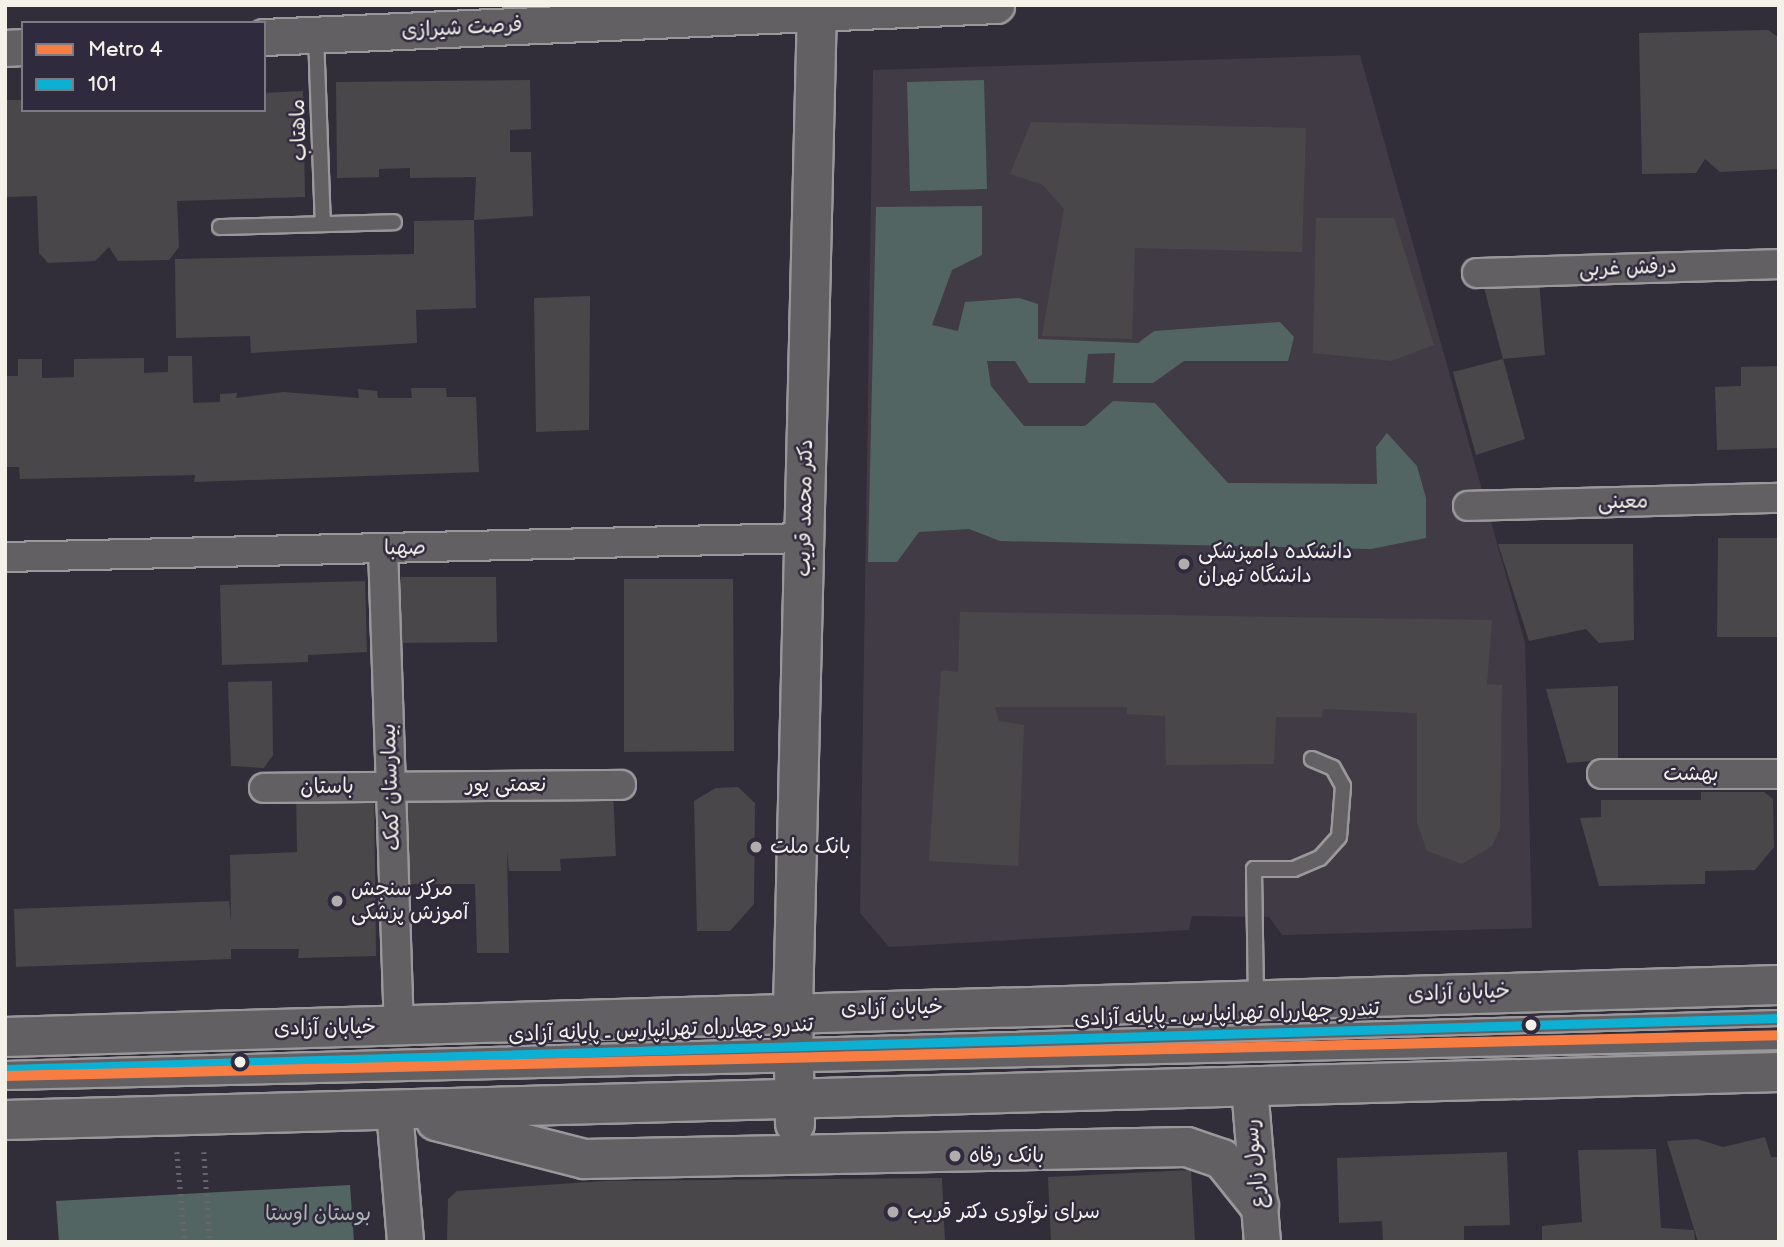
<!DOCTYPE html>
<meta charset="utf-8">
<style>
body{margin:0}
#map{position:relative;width:1784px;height:1247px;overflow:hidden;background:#312e39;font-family:"Balsamiq Sans","Playpen Sans Arabic",sans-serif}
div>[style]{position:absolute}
.built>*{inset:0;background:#413b46}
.green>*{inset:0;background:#536563}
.building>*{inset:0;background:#4a474b}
.path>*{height:4.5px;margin-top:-2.25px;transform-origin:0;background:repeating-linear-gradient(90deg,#68666b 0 2px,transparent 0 7px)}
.roads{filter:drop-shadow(2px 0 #9a989b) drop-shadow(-2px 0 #9a989b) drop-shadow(0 2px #9a989b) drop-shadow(0 -2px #9a989b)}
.service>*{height:14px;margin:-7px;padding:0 7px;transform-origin:7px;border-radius:7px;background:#626063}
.minor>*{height:28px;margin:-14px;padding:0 14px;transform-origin:14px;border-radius:14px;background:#626063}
.tertiary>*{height:35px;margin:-17.5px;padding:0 17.5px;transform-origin:17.5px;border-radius:17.5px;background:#626063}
.secondary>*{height:38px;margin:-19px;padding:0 19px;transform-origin:19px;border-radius:19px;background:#626063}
.primary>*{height:38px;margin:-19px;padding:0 19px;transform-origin:19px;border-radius:19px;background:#626063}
.bus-1>*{height:9px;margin:-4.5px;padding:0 4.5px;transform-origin:4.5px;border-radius:4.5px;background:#0dafd3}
.metro-1>*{height:10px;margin:-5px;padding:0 5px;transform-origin:5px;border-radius:5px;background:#f77d43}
.dots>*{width:19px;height:19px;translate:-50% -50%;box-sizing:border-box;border:4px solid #2f2a3d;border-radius:50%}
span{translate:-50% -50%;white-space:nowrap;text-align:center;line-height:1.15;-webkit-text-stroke:5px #2f2a3d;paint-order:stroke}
.street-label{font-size:21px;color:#f4f1e8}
.poi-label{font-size:21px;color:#f4f1e8}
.left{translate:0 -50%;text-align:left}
.park-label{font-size:21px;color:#aeb6af}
.frame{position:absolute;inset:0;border:7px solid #f4f1e8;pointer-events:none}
.legend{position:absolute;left:21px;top:21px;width:245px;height:91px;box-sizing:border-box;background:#2f2a3d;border:2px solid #7e7a81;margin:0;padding:9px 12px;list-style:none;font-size:21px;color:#f4f1e8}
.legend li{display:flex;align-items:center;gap:14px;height:35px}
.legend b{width:35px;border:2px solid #7e7a81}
</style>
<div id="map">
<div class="built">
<i style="clip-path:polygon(1360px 55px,1525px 643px,1532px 928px,1282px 935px,1269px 917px,1192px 916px,1189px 930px,889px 947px,860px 913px,873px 70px)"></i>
</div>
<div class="green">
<i style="clip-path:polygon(984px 80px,987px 189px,910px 191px,907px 82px)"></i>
<i style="clip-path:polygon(982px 206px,982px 255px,952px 270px,932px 325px,958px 331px,965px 302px,1019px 298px,1038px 304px,1038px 339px,1138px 343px,1154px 331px,1280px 322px,1294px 337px,1288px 361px,1184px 361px,1153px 383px,1113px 383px,1115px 353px,1088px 354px,1085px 383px,1029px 383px,1015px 361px,987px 361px,991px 386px,1024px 426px,1085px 426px,1113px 401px,1155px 403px,1228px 483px,1377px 484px,1376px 447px,1387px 433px,1417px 466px,1426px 498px,1426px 538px,1371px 549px,1000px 541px,969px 529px,919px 532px,897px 562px,868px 562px,876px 207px)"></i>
<i style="clip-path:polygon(350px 1185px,354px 1242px,59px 1242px,56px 1201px)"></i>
</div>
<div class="building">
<i style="clip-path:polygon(1768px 30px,1779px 38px,1779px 169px,1720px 172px,1705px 159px,1696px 173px,1642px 174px,1639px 33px)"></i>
<i style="clip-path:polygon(530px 80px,531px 129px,510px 130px,510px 152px,531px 152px,533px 216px,474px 220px,476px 308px,416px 310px,417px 343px,251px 353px,250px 336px,176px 338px,175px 259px,414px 254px,414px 221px,474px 220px,476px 177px,410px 178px,410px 168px,379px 169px,379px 177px,337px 178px,336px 82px)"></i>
<i style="clip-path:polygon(303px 91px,305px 197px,177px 201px,179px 247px,169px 260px,118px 261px,109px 247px,95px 261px,48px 263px,39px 253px,37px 196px,5px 197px,5px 100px,23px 100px,23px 110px,264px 110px,264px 93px)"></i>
<i style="clip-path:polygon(1031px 122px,1306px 128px,1302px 252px,1135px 248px,1132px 339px,1042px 336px,1064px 209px,1043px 185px,1010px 174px)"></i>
<i style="clip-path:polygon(1316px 218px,1394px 218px,1434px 345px,1391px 361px,1313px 353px)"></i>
<i style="clip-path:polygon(1539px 280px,1545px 355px,1503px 359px,1525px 439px,1476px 455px,1453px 372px,1503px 359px,1483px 284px)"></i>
<i style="clip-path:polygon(590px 296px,589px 430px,536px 432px,534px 298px)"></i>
<i style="clip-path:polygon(168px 356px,192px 356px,193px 403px,220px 402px,220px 394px,237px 393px,236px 398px,283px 392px,359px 398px,358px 389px,377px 391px,378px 398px,412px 398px,411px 388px,446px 388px,447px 397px,476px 397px,479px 472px,194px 482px,195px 475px,20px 479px,19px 467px,5px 467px,5px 376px,18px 376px,18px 359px,42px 359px,42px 378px,74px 377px,74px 359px,144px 358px,144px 373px,168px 372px)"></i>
<i style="clip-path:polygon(1779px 366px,1779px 448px,1717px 450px,1715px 387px,1741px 386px,1741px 367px)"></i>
<i style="clip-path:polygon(1718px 538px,1779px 538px,1779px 637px,1717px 637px)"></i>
<i style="clip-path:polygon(1498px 544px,1633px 544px,1634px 640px,1599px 643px,1586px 629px,1529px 641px)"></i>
<i style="clip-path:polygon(401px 577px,496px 577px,497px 642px,401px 643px)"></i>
<i style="clip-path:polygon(624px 579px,733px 579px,734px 751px,624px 752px)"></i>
<i style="clip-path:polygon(365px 581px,367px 652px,308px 655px,308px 662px,222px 665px,220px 585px)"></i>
<i style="clip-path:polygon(960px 612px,1492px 620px,1487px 684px,1502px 685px,1500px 829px,1492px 846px,1462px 864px,1427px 851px,1417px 823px,1417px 713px,1323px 709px,1322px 717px,1276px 717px,1274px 764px,1166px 765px,1165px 716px,1127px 714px,1127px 707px,995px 707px,999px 721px,1024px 725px,1018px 866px,929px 861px,941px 670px,958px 672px)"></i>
<i style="clip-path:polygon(272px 681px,273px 755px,264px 768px,231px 766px,228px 682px)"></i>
<i style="clip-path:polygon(1618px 686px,1618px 759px,1567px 763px,1546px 689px)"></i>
<i style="clip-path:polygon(738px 787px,755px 803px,754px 904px,730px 931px,697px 931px,694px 801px,716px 788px)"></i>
<i style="clip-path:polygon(374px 790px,376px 956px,298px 958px,299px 949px,231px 949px,231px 959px,16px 967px,14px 909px,229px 901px,231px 922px,230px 855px,297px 852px,296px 791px)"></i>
<i style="clip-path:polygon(613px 791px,616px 856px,560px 859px,561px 871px,509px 871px,507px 850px,509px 953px,477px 953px,475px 884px,405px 884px,403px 797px)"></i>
<i style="clip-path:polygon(1701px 792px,1764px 792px,1773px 799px,1774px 847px,1755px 870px,1705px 871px,1705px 884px,1599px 886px,1580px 818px,1601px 817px,1601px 800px,1701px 800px)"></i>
<i style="clip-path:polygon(1765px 1137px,1771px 1157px,1779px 1157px,1779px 1242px,1698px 1242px,1667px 1141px,1697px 1139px,1723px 1147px)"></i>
<i style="clip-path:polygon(1656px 1149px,1661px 1228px,1694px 1230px,1695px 1242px,1542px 1242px,1542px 1226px,1582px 1222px,1578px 1150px)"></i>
<i style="clip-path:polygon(1507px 1152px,1510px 1225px,1464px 1226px,1464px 1242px,1383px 1242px,1382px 1221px,1339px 1223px,1337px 1158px)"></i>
<i style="clip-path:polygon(1191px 1170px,1195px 1242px,1051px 1242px,1048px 1177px)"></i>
<i style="clip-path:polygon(942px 1178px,945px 1242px,447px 1242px,448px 1199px,457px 1191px,604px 1181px)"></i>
</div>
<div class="path">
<i style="left:177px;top:1152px;width:90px;rotate:84.9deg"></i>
<i style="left:204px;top:1152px;width:90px;rotate:86.2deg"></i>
</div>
<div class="roads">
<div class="service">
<i style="left:316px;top:36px;width:188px;rotate:87.9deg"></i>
<i style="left:220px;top:227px;width:174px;rotate:-1.6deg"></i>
<i style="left:1256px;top:998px;width:129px;rotate:-90.9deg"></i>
<i style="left:1254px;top:869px;width:40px"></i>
<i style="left:1294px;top:869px;width:28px;rotate:-23deg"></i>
<i style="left:1320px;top:858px;width:28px;rotate:-48deg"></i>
<i style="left:1339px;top:837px;width:51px;rotate:-85.5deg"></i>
<i style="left:1343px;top:786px;width:21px;rotate:-119deg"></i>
<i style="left:1333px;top:768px;width:23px;rotate:-157deg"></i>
<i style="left:5px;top:1069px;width:1775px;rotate:-1.65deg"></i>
<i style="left:5px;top:1082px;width:1774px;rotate:-1.29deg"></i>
</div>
<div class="minor">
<i style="left:1477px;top:273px;width:302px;rotate:-1.7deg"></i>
<i style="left:1468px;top:506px;width:311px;rotate:-1.5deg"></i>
<i style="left:383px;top:548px;width:478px;rotate:88.1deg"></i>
<i style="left:5px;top:557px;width:799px;rotate:-1.36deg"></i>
<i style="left:1602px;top:774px;width:177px"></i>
<i style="left:264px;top:788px;width:357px;rotate:-0.5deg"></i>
</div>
<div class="tertiary">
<i style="left:264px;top:37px;width:733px;rotate:-2.5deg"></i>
<i style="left:5px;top:48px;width:18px;rotate:-3deg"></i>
<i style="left:1249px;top:1087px;width:156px;rotate:85.2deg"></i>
<i style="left:394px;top:1110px;width:132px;rotate:85.2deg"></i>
</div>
<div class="secondary">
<i style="left:793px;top:1010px;width:1005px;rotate:-88.63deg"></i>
</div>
<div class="primary">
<i style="left:793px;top:1010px;width:114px;rotate:89deg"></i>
<i style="left:5px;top:1037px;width:1775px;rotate:-1.68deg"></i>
<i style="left:5px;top:1120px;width:1775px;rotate:-1.55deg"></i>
<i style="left:436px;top:1121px;width:153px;rotate:14.4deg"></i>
<i style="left:584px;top:1159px;width:603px;rotate:-1.14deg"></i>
<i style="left:1187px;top:1147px;width:37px;rotate:19deg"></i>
<i style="left:1222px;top:1159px;width:59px;rotate:51.2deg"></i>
</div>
</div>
<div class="bus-1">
<i style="left:5px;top:1069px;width:1775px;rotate:-1.65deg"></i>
</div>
<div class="metro-1">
<i style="left:5px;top:1076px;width:1774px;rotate:-1.32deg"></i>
</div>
<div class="dots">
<i style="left:1184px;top:564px;background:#b0adab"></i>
<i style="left:756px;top:847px;background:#b0adab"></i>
<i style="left:337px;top:901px;background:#b0adab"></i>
<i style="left:1531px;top:1025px;background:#f4f1e8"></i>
<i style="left:240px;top:1062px;background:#f4f1e8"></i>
<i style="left:955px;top:1156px;background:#b0adab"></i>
<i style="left:893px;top:1212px;background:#b0adab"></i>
</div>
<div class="street-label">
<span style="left:462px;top:28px;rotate:-3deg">فرصت شیرازی</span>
<span style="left:299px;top:130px;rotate:-92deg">ماهتاب</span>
<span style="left:1628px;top:268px;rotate:-2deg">درفش غربی</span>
<span style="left:1623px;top:502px;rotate:-1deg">معینی</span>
<span style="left:805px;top:508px;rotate:-89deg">دکتر محمد قریب</span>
<span style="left:405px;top:548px;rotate:-1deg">صهبا</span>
<span style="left:1691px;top:774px">بهشت</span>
<span style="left:506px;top:785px">نعمتی پور</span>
<span style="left:327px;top:787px;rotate:-1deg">باستان</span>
<span style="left:391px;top:787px;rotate:-92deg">بیمارستان کمک</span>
<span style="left:1459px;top:993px;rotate:-2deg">خیابان آزادی</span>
<span style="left:892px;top:1008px;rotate:-1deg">خیابان آزادی</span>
<span style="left:1227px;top:1014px;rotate:-2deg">تندرو چهارراه تهرانپارس ـ پایانه آزادی</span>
<span style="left:325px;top:1028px;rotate:-1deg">خیابان آزادی</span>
<span style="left:661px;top:1030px;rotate:-2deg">تندرو چهارراه تهرانپارس ـ پایانه آزادی</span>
<span style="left:1255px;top:1164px;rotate:-95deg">رسول زارع</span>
</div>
<div class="poi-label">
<span class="left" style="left:1198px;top:564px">دانشکده دامپزشکی<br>دانشگاه تهران</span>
<span class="left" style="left:770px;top:847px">بانک ملت</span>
<span class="left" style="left:351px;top:901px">مرکز سنجش<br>آموزش پزشکی</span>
<span class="left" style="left:969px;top:1156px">بانک رفاه</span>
<span class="left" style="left:907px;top:1212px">سرای نوآوری دکتر قریب</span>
</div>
<div class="park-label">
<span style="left:318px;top:1214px">بوستان اوستا</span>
</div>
<div class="frame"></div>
<ul class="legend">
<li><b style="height:9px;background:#f77d43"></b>Metro 4</li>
<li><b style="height:9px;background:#0dafd3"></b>101</li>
</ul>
</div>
